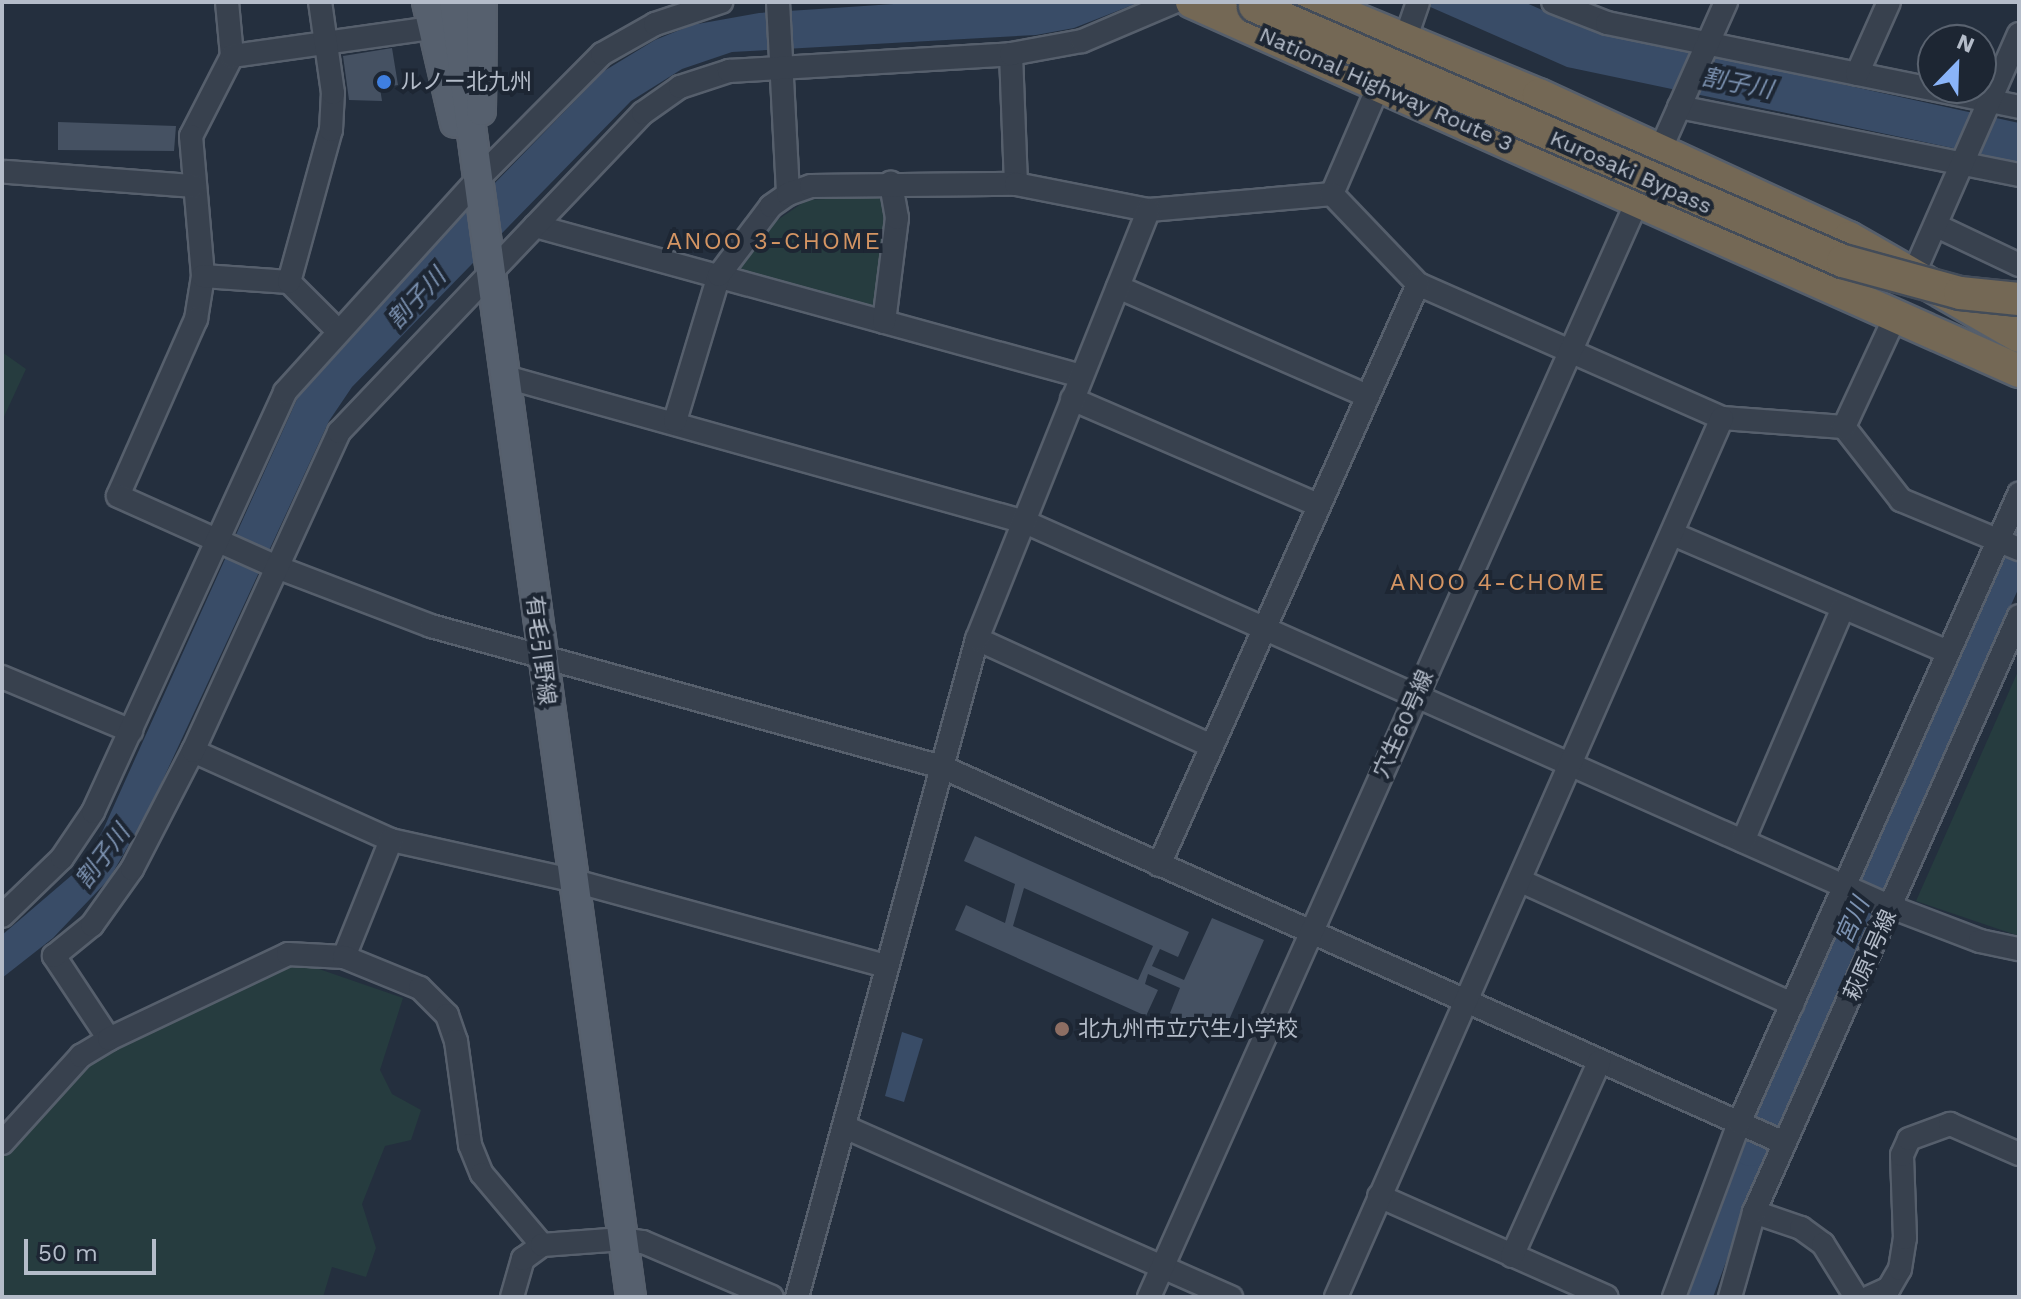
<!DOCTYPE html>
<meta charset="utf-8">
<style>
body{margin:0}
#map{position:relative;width:2021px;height:1299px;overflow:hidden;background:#242f3e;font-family:"Work Sans","Noto Sans JP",sans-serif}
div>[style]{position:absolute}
.green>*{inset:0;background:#263c3f}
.water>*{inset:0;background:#394c67}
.river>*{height:32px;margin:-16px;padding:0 16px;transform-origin:16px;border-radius:16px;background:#394c67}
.building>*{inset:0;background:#455162}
.roads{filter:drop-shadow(2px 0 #565f6c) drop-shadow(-2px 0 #565f6c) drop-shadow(0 2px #565f6c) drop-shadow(0 -2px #565f6c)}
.minor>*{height:22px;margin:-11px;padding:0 11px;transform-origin:11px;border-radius:11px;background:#38414e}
.major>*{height:28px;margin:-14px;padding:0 14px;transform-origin:14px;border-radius:14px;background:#56606e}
.highway>*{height:32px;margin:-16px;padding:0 16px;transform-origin:16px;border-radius:16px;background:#746855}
.bridges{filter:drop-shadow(2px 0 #434c59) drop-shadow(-2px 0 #434c59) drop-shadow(0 2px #434c59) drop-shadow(0 -2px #434c59)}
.highway-bridge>*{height:32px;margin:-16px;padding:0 16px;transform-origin:16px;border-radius:16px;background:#746855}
.dots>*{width:22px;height:22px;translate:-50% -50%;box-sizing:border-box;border:4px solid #1d2633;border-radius:50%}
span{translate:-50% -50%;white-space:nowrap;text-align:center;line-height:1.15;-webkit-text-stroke:8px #1d2633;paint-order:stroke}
.poi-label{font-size:22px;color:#b4bcc9}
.left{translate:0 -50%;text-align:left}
.street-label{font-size:22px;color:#b4bcc9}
.water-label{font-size:24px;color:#7c92b1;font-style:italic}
.neighbourhood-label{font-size:24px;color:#d59563;letter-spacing:2px}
.frame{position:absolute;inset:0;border:4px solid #b4bcc9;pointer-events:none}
.north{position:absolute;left:1917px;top:24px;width:80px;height:80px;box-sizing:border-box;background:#1d2633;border:2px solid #59626f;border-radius:50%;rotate:23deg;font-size:22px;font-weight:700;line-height:32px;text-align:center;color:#b4bcc9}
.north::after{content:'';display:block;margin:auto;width:28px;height:36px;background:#8ab4f8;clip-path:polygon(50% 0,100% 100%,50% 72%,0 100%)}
.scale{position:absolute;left:24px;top:1239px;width:132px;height:36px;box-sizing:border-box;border:4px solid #b4bcc9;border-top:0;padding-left:10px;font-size:24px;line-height:28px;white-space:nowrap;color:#b4bcc9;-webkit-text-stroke:6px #1d2633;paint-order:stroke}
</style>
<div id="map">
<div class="green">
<i style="clip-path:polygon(877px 196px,884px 203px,889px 240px,880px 304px,871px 308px,740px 273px,737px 265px,773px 223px,807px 200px)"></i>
<i style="clip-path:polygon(2px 352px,26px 369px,2px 421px)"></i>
<i style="clip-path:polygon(2019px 669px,2019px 936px,1916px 901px)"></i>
<i style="clip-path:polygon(290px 959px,403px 998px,380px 1070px,392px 1094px,421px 1110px,411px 1140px,385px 1146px,362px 1204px,376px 1248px,366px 1277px,332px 1267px,323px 1297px,2px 1297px,2px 1150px,85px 1060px)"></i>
</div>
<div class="water">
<i style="clip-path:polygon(924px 2px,1140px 2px,1074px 28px,1036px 35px,732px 52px,682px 69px,631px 101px,352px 387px,329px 421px,147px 814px,109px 879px,53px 938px,2px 978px,2px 935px,79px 869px,103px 830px,298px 397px,451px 228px,604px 71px,655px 40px,692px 25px,759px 13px)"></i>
<i style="clip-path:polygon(1419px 2px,1524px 2px,1581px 27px,2019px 123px,2019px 162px,1567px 67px)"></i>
<i style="clip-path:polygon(902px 1032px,923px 1039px,904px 1102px,885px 1096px)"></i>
</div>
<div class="river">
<i style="left:1696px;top:1297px;width:157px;rotate:-69.8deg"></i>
<i style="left:1750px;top:1150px;width:659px;rotate:-65.92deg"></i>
</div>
<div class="building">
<i style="clip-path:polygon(392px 48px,398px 85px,380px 88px,382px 101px,349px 100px,343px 56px)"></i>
<i style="clip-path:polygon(58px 122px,176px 126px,174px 151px,58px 150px)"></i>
<i style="clip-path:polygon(evenodd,975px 836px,1189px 932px,1178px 957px,1160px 949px,1152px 966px,1184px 980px,1212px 918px,1264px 940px,1222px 1036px,1170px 1013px,1180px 988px,1148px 974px,1145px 984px,1158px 990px,1146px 1016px,955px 930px,966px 905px,1005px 923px,1015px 884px,964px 861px,975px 836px,1024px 888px,1153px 946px,1138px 980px,1013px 926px,1024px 888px)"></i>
</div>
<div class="roads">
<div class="minor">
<i style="left:227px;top:2px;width:54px;rotate:84.7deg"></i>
<i style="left:232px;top:56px;width:90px;rotate:117.1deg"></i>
<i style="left:191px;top:136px;width:141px;rotate:85.1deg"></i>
<i style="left:203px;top:276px;width:44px;rotate:99.2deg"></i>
<i style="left:196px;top:319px;width:193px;rotate:113.8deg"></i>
<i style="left:118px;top:496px;width:176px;rotate:24.1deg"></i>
<i style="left:279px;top:568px;width:163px;rotate:20.9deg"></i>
<i style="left:431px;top:626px;width:530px;rotate:15.43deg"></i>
<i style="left:942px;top:767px;width:922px;rotate:24.06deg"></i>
<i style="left:778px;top:2px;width:192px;rotate:87deg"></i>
<i style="left:1553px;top:2px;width:58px;rotate:21.3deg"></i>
<i style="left:1607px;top:23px;width:420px;rotate:11.5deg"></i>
<i style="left:1404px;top:43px;width:43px;rotate:-71.1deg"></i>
<i style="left:1011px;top:54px;width:130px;rotate:87.8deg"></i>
<i style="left:232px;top:56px;width:200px;rotate:-8deg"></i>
<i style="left:1857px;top:74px;width:79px;rotate:-66deg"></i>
<i style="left:1679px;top:107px;width:347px;rotate:11.3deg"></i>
<i style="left:7px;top:172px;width:187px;rotate:4.3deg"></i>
<i style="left:1332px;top:194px;width:119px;rotate:-66.7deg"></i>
<i style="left:535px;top:226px;width:566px;rotate:15.36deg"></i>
<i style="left:1937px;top:226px;width:91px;rotate:25.4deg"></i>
<i style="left:1914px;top:273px;width:261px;rotate:-66.3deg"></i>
<i style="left:203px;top:276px;width:86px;rotate:4deg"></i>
<i style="left:289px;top:282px;width:68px;rotate:45deg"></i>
<i style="left:289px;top:282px;width:158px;rotate:-74.6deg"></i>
<i style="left:331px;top:130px;width:37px;rotate:-87deg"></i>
<i style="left:333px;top:93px;width:92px;rotate:-98.1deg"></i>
<i style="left:1118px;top:287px;width:270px;rotate:23.6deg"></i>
<i style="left:884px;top:322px;width:105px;rotate:-82.9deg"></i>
<i style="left:897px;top:218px;width:36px;rotate:-100deg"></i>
<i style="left:506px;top:377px;width:539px;rotate:15.61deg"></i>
<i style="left:1025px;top:522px;width:948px;rotate:23.97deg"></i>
<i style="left:1891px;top:907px;width:95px;rotate:20.9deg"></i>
<i style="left:1980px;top:941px;width:40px;rotate:12deg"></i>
<i style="left:1072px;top:399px;width:266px;rotate:23.3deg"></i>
<i style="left:675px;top:421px;width:152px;rotate:-73.2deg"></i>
<i style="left:719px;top:275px;width:86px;rotate:-53deg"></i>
<i style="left:771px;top:206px;width:21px;rotate:-35deg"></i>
<i style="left:788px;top:194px;width:24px;rotate:-19deg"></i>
<i style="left:811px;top:186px;width:205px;rotate:-0.6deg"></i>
<i style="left:1016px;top:184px;width:136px;rotate:11.1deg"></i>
<i style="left:1149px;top:210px;width:184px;rotate:-5deg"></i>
<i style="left:1332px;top:194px;width:124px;rotate:46.3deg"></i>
<i style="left:1418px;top:284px;width:332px;rotate:23.8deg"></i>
<i style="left:1722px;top:418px;width:122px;rotate:4.2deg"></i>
<i style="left:1844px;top:427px;width:93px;rotate:52deg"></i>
<i style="left:1901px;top:500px;width:128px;rotate:22.6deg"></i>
<i style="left:1844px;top:427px;width:121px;rotate:-65.1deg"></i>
<i style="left:1675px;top:535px;width:297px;rotate:23.2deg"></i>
<i style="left:977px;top:639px;width:256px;rotate:24.5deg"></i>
<i style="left:2px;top:677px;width:140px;rotate:22.7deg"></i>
<i style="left:193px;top:751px;width:217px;rotate:24.2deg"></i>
<i style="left:391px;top:840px;width:184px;rotate:12.5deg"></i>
<i style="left:571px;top:880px;width:327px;rotate:15.3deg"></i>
<i style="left:1743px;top:841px;width:254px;rotate:-66.8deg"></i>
<i style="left:1159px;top:865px;width:636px;rotate:-65.97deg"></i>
<i style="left:1521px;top:881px;width:298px;rotate:24.4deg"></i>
<i style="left:2px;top:916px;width:83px;rotate:-44deg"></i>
<i style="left:62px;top:858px;width:55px;rotate:-56deg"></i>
<i style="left:93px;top:812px;width:462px;rotate:-65.4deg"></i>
<i style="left:285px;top:392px;width:287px;rotate:-47.8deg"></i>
<i style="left:478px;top:179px;width:176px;rotate:-45.2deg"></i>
<i style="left:602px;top:54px;width:61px;rotate:-29.5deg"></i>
<i style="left:655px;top:24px;width:70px;rotate:-18.4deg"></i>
<i style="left:344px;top:957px;width:126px;rotate:-68.1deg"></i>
<i style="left:109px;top:1039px;width:100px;rotate:-123.5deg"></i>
<i style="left:54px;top:956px;width:49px;rotate:-39.2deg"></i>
<i style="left:92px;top:925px;width:69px;rotate:-54.5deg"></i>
<i style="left:132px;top:869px;width:133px;rotate:-62.7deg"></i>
<i style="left:193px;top:751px;width:351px;rotate:-65.4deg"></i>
<i style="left:339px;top:432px;width:441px;rotate:-46.4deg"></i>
<i style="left:643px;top:113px;width:45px;rotate:-35.1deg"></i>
<i style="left:680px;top:87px;width:52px;rotate:-18.1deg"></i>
<i style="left:729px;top:71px;width:283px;rotate:-3.4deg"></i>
<i style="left:1011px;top:54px;width:72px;rotate:-10.4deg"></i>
<i style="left:1082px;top:41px;width:100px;rotate:-23deg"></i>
<i style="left:845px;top:1127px;width:422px;rotate:23.8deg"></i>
<i style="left:2px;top:1143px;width:118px;rotate:-47.8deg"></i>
<i style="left:81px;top:1056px;width:33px;rotate:-31deg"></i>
<i style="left:109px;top:1039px;width:198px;rotate:-25.4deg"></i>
<i style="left:288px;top:954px;width:56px;rotate:3.1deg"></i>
<i style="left:344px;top:957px;width:82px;rotate:22.2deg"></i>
<i style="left:420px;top:988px;width:38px;rotate:45deg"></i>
<i style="left:447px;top:1015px;width:28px;rotate:71deg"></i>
<i style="left:456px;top:1041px;width:105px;rotate:82.3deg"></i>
<i style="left:470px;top:1145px;width:31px;rotate:68deg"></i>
<i style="left:482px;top:1174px;width:93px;rotate:49.8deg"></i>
<i style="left:1379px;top:1196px;width:249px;rotate:23.9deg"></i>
<i style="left:1754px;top:1212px;width:50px;rotate:18.8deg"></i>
<i style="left:1801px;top:1228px;width:27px;rotate:36deg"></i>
<i style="left:1823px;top:1244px;width:62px;rotate:58.1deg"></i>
<i style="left:1512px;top:1256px;width:213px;rotate:-65.8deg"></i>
<i style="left:512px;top:1297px;width:40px;rotate:-74deg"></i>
<i style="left:523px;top:1259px;width:24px;rotate:-36deg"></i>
<i style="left:542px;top:1245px;width:81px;rotate:-4.2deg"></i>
<i style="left:623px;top:1239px;width:20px;rotate:9deg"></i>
<i style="left:643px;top:1242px;width:140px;rotate:23.1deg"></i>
<i style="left:797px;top:1297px;width:682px;rotate:-74.7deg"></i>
<i style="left:977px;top:639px;width:462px;rotate:-68.2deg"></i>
<i style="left:1149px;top:1297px;width:1418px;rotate:-65.98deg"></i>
<i style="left:1336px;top:1297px;width:960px;rotate:-66.29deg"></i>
<i style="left:1674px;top:1297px;width:186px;rotate:-69.5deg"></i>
<i style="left:1739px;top:1123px;width:689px;rotate:-66deg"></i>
<i style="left:1730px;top:1297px;width:88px;rotate:-74.2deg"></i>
<i style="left:1754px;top:1212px;width:652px;rotate:-66.03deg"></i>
<i style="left:1870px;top:1297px;width:21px;rotate:-25deg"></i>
<i style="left:1889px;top:1288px;width:22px;rotate:-60deg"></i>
<i style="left:1900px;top:1269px;width:31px;rotate:-81deg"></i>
<i style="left:1905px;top:1238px;width:83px;rotate:-92.1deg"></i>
<i style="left:1902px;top:1155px;width:17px;rotate:-66deg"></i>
<i style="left:1909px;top:1139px;width:44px;rotate:-20.1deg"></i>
<i style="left:1950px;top:1124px;width:75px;rotate:23.5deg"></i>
</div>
<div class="major">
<i style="left:427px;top:2px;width:124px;rotate:77deg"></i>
<i style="left:454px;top:2px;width:1307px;rotate:82.22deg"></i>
<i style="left:481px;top:111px;width:109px;rotate:-89.5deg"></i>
</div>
<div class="highway">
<i style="left:1192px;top:2px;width:906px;rotate:24.05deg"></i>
<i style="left:1314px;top:2px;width:243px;rotate:22.5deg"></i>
<i style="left:1539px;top:95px;width:341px;rotate:24.8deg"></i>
<i style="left:1849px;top:238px;width:196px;rotate:30deg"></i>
</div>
</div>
<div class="bridges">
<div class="highway-bridge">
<i style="left:1255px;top:6px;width:641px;rotate:23.45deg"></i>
<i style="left:1843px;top:261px;width:121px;rotate:15.3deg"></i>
<i style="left:1960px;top:293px;width:59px;rotate:5.8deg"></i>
</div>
</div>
<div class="dots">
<i style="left:384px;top:82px;background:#3f7fe0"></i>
<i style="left:1062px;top:1029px;background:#8d6e63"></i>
</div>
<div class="poi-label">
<span class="left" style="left:400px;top:82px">ルノー北九州</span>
<span class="left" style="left:1078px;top:1029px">北九州市立穴生小学校</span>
</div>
<div class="street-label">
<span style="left:1386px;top:89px;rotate:24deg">National Highway Route 3</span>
<span style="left:1631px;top:172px;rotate:24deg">Kurosaki Bypass</span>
<span style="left:541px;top:650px;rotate:83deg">有毛引野線</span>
<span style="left:1403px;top:724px;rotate:-66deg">穴生60号線</span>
<span style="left:1870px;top:955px;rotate:-66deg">萩原1号線</span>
</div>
<div class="water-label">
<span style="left:1737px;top:84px;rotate:11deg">割子川</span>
<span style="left:417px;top:299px;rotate:-47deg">割子川</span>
<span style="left:103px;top:857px;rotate:-53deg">割子川</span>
<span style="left:1853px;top:921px;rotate:-66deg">宮川</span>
</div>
<div class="neighbourhood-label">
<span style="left:774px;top:242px">ANOO 3-CHOME</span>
<span style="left:1498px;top:583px">ANOO 4-CHOME</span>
</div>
<div class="frame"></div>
<div class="north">N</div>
<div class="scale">50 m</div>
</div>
